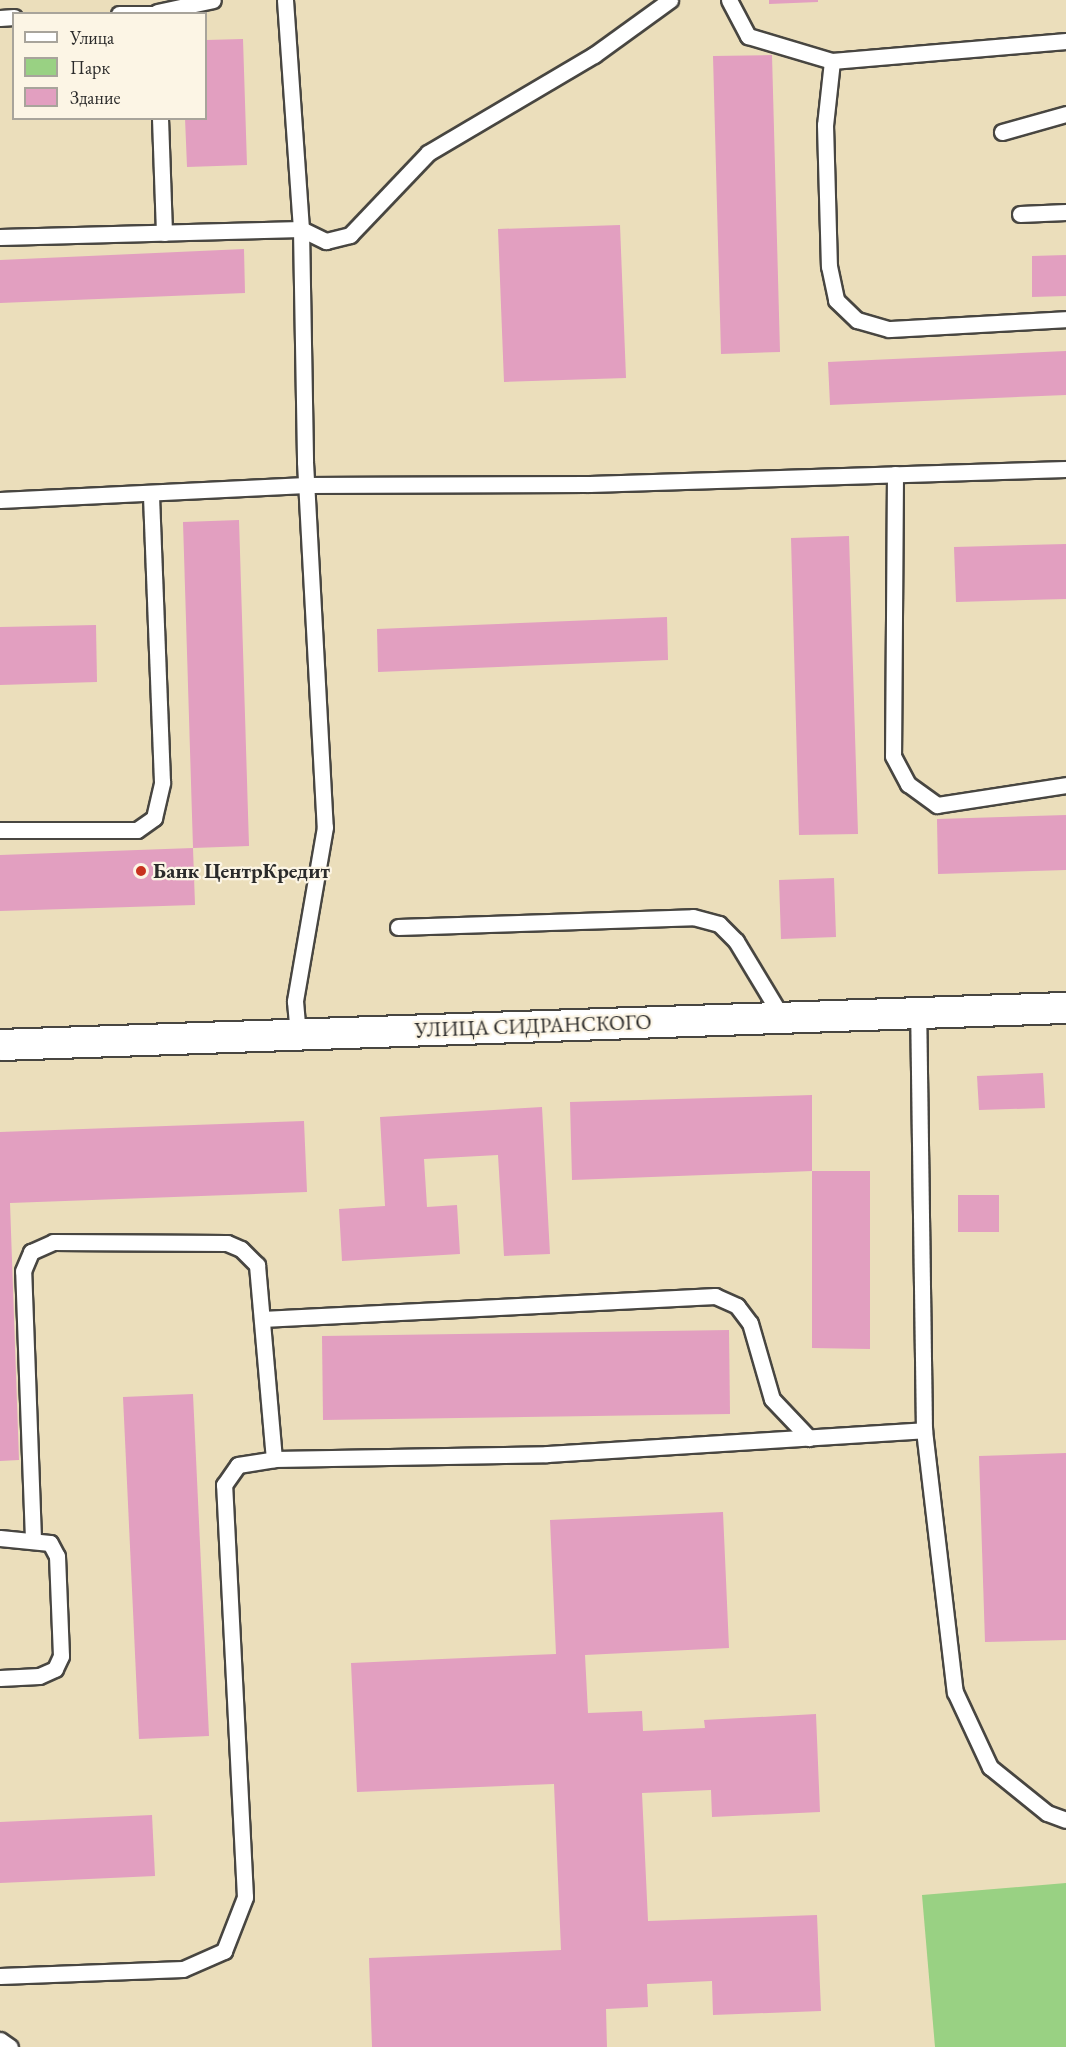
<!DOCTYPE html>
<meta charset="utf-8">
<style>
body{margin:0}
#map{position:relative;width:1066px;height:2047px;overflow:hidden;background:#ebdebb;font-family:"EB Garamond",serif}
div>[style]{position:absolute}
.green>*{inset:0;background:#99d183}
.building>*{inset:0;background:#e29fc0}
.roads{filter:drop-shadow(2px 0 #484641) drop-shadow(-2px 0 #484641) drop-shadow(0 2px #484641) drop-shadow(0 -2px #484641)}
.lane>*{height:15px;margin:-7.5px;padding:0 7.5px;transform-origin:7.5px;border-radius:7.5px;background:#fff}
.street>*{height:30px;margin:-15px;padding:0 15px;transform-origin:15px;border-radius:15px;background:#fff}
.dots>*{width:16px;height:16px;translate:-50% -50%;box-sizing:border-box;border:3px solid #fcf5e5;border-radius:50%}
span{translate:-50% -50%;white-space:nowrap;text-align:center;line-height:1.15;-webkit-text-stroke:4.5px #fcf5e5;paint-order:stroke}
.poi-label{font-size:21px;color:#2b2b2b;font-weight:700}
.left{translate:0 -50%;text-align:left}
.street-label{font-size:21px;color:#2b2b2b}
.legend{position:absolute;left:12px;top:12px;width:195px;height:108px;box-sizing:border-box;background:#fcf5e5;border:2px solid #a8a49b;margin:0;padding:8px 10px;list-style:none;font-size:18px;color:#2b2b2b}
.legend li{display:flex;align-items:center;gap:12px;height:30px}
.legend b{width:30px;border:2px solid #a8a49b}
</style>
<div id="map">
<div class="green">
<i style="clip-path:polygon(1066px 1883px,1066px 2047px,935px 2047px,922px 1895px)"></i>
</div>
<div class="building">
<i style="clip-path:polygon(769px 0,818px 0,818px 2px,769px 4px)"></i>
<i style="clip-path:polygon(243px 39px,247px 165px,187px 167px,185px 118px,206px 118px,206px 40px)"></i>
<i style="clip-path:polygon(772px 55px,780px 352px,721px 354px,713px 56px)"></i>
<i style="clip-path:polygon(620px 225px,626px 378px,504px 382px,498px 229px)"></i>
<i style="clip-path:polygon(244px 249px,245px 293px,0 303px,0 260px)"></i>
<i style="clip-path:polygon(1066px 255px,1066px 296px,1032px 297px,1032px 256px)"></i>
<i style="clip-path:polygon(1066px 351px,1066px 395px,830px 405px,828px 362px)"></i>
<i style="clip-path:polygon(239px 520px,249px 846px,193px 848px,183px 522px)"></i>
<i style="clip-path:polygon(849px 536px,858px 834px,799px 835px,791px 538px)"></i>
<i style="clip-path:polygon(1066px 544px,1066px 599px,956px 602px,954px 547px)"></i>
<i style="clip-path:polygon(667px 617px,668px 660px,378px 672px,377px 629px)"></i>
<i style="clip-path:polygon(96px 625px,97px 682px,0 685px,0 627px)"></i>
<i style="clip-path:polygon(1066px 815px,1066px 870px,938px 874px,937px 819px)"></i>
<i style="clip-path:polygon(193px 848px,195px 905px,0 911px,0 855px)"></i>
<i style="clip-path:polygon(834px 878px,836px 937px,781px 939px,779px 880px)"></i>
<i style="clip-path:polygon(1043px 1073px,1045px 1108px,979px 1110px,977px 1076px)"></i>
<i style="clip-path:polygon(812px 1095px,812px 1171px,870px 1171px,870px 1349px,812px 1348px,812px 1171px,572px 1180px,570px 1102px)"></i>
<i style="clip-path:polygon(542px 1107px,550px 1254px,504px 1256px,498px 1155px,424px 1159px,427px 1207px,457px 1205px,460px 1254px,342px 1261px,339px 1209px,385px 1206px,380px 1117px)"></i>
<i style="clip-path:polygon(304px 1121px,307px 1192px,10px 1203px,19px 1460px,0 1461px,0 1132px)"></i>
<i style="clip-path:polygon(958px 1195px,999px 1195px,999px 1232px,958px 1232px)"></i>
<i style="clip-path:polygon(729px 1330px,730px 1414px,323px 1420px,322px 1336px)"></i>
<i style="clip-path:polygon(193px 1394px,209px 1736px,139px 1739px,123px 1397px)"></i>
<i style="clip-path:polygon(1066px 1453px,1066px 1640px,985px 1642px,979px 1456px)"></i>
<i style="clip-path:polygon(723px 1512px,729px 1648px,585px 1655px,588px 1713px,642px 1711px,643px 1731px,705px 1728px,704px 1720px,816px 1714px,820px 1812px,712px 1817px,711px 1790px,642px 1793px,648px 1921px,817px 1915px,821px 2011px,713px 2015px,712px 1981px,647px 1984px,648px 2007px,606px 2009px,607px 2047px,372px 2047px,369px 1958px,561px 1950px,554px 1784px,357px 1792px,351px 1663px,556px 1654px,550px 1520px)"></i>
<i style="clip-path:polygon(152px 1815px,155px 1876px,0 1883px,0 1822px)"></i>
</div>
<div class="roads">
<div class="lane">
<i style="left:285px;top:0;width:230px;rotate:86deg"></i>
<i style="left:301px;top:229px;width:233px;rotate:89deg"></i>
<i style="left:305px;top:462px;width:366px;rotate:86.9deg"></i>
<i style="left:325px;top:827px;width:177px;rotate:99.8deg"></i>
<i style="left:295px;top:1001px;width:32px;rotate:85deg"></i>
<i style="left:729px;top:0;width:41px;rotate:62.2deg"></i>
<i style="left:748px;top:36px;width:88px;rotate:16.6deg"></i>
<i style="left:157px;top:12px;width:57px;rotate:-12.1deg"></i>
<i style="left:119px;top:14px;width:38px"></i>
<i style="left:0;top:18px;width:14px;rotate:-4deg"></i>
<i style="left:1066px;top:41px;width:235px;rotate:175.1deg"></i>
<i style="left:832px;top:61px;width:64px;rotate:96.2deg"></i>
<i style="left:825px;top:125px;width:141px;rotate:88.4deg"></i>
<i style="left:829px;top:266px;width:35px;rotate:78deg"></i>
<i style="left:836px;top:300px;width:29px;rotate:44deg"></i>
<i style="left:857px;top:320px;width:33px;rotate:16deg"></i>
<i style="left:889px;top:329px;width:177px;rotate:-3.2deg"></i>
<i style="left:160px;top:118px;width:115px;rotate:88deg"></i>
<i style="left:1002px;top:132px;width:66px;rotate:-15.7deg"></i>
<i style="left:1020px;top:214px;width:46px;rotate:-2.5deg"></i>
<i style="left:0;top:237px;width:301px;rotate:-1.5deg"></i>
<i style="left:301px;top:229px;width:28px;rotate:26deg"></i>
<i style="left:326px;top:241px;width:25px;rotate:-14deg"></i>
<i style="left:350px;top:235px;width:113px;rotate:-46.4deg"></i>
<i style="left:428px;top:153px;width:193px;rotate:-30.6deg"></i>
<i style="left:594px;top:55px;width:94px;rotate:-35.9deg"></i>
<i style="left:895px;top:474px;width:282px;rotate:90.4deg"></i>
<i style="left:893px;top:756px;width:32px;rotate:62deg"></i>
<i style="left:908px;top:784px;width:36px;rotate:36deg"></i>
<i style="left:937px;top:805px;width:131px;rotate:-8.8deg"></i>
<i style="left:0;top:500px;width:306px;rotate:-2.8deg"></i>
<i style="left:306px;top:485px;width:283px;rotate:-0.2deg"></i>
<i style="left:589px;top:484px;width:477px;rotate:-1.8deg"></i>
<i style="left:0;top:830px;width:137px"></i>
<i style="left:137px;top:830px;width:21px;rotate:-35deg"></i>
<i style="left:154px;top:818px;width:37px;rotate:-77deg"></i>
<i style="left:162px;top:782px;width:287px;rotate:-92.2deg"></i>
<i style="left:398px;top:927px;width:295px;rotate:-1.9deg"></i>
<i style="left:693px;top:917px;width:27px;rotate:15deg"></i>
<i style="left:719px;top:924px;width:24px;rotate:45deg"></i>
<i style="left:736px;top:941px;width:91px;rotate:58.9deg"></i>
<i style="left:262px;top:1319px;width:454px;rotate:-2.9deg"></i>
<i style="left:715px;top:1296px;width:24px;rotate:24deg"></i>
<i style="left:737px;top:1306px;width:21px;rotate:53deg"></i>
<i style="left:750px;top:1323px;width:79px;rotate:73.9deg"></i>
<i style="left:772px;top:1399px;width:54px;rotate:46.5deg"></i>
<i style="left:924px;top:1430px;width:264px;rotate:83.3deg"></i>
<i style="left:955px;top:1692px;width:83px;rotate:65deg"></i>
<i style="left:990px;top:1767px;width:73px;rotate:38.9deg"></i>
<i style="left:1047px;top:1813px;width:20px;rotate:20deg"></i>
<i style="left:0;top:1538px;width:50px;rotate:5.7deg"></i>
<i style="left:50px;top:1543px;width:15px;rotate:62deg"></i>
<i style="left:57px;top:1556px;width:100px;rotate:87.7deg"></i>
<i style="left:61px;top:1656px;width:14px;rotate:115deg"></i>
<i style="left:55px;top:1669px;width:17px;rotate:156deg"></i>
<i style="left:39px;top:1676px;width:39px;rotate:177deg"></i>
<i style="left:33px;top:1539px;width:268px;rotate:-92.1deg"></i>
<i style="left:23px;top:1271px;width:21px;rotate:-67deg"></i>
<i style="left:31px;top:1252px;width:24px;rotate:-24deg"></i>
<i style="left:53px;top:1242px;width:174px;rotate:0.3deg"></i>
<i style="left:227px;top:1243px;width:15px;rotate:23deg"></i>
<i style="left:241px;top:1249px;width:23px;rotate:45deg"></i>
<i style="left:257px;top:1265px;width:195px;rotate:85deg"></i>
<i style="left:0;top:1976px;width:183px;rotate:-2.2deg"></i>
<i style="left:183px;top:1969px;width:45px;rotate:-23.7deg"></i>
<i style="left:224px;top:1951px;width:58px;rotate:-68.7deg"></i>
<i style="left:245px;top:1897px;width:413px;rotate:-92.9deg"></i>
<i style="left:224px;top:1485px;width:24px;rotate:-55deg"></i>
<i style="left:238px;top:1465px;width:36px;rotate:-9deg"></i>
<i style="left:274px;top:1459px;width:273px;rotate:-1deg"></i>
<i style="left:547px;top:1454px;width:378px;rotate:-3.6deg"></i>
<i style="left:924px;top:1430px;width:414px;rotate:-90.8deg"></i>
<i style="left:0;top:2040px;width:12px;rotate:35deg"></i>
</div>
<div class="street">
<i style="left:0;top:1045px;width:1067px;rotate:-1.99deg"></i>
</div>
</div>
<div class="dots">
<i style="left:141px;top:871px;background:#c8321e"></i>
</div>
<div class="poi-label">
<span class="left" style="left:153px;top:871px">Банк ЦентрКредит</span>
</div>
<div class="street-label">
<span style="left:533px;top:1026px;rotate:-2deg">УЛИЦА СИДРАНСКОГО</span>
</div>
<ul class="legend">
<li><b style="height:8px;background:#fff"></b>Улица</li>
<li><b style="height:16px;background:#99d183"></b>Парк</li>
<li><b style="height:16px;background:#e29fc0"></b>Здание</li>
</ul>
</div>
